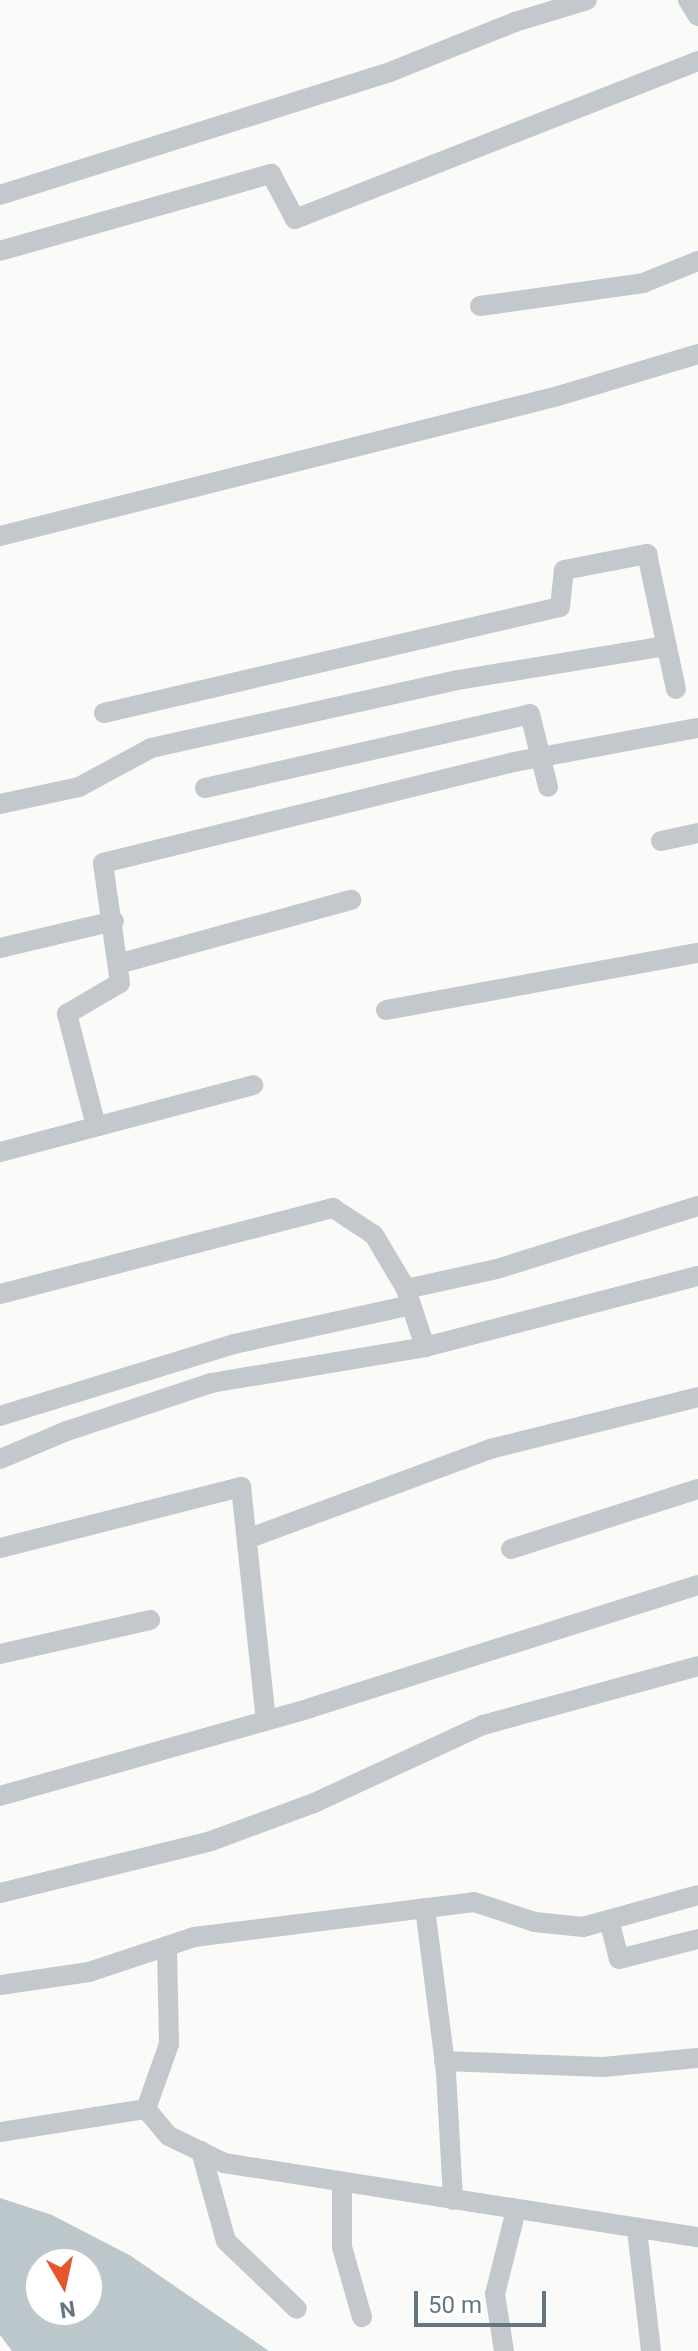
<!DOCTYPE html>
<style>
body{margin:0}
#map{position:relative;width:698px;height:2351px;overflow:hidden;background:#fafaf8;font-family:Roboto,sans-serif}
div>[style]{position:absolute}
.water>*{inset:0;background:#bbc7cb}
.minor>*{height:20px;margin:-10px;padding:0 10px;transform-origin:10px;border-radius:10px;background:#c3c8cc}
span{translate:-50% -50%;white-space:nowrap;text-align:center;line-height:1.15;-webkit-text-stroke:8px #fff;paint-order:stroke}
.north{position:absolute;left:24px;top:2247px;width:80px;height:80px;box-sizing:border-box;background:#fff;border:2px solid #c1c8cd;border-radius:50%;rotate:171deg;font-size:22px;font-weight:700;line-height:32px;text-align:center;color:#657683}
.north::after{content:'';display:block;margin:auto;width:28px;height:36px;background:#e4572e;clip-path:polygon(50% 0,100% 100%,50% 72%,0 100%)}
.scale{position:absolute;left:414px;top:2291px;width:132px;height:36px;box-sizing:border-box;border:4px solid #657683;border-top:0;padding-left:10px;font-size:24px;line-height:28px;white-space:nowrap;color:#657683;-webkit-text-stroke:6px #fff;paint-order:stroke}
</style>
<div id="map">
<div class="water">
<i style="clip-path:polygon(evenodd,0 2198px,52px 2215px,131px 2256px,269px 2351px,12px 2351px,0 2335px,0 2198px,40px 2263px,88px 2263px,88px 2311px,40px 2311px,40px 2263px)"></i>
</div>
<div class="minor">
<i style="left:688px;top:0;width:19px;rotate:58deg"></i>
<i style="left:0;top:195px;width:409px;rotate:-17.5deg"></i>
<i style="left:390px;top:72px;width:135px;rotate:-21.8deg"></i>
<i style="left:515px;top:22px;width:75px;rotate:-17deg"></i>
<i style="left:0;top:251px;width:282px;rotate:-15.9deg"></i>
<i style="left:271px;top:174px;width:51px;rotate:61.9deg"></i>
<i style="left:295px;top:219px;width:433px;rotate:-21.4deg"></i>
<i style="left:480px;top:306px;width:165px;rotate:-8deg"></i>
<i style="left:643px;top:283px;width:59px;rotate:-21.8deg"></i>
<i style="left:0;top:536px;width:575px;rotate:-14.08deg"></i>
<i style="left:558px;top:396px;width:146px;rotate:-16.7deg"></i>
<i style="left:104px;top:713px;width:468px;rotate:-13.1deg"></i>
<i style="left:560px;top:607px;width:37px;rotate:-84deg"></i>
<i style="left:564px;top:570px;width:85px;rotate:-10.9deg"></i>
<i style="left:647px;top:554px;width:138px;rotate:77.9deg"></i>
<i style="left:205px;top:788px;width:333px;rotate:-12.8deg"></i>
<i style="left:530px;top:714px;width:75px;rotate:76.1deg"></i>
<i style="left:0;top:804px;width:81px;rotate:-12.1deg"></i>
<i style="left:79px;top:787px;width:82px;rotate:-28.4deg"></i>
<i style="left:151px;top:748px;width:314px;rotate:-12.5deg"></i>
<i style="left:458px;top:680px;width:211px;rotate:-9.3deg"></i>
<i style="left:661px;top:841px;width:38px;rotate:-12deg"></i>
<i style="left:0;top:948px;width:117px;rotate:-13.3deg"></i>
<i style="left:118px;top:964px;width:242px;rotate:-15.4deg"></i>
<i style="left:386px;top:1010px;width:317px;rotate:-10.4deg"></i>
<i style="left:96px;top:1126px;width:116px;rotate:-104.5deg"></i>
<i style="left:67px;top:1014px;width:61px;rotate:-30.3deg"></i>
<i style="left:120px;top:983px;width:121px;rotate:-98.1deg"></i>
<i style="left:103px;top:863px;width:423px;rotate:-13.8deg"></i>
<i style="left:514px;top:762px;width:187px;rotate:-10.5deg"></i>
<i style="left:0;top:1152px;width:262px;rotate:-14.8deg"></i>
<i style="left:406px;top:1289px;width:93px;rotate:-12.4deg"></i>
<i style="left:497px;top:1269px;width:211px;rotate:-17.4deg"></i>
<i style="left:0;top:1294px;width:344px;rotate:-14.5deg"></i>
<i style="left:333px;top:1208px;width:49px;rotate:33.4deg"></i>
<i style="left:374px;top:1235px;width:63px;rotate:59.3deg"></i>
<i style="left:406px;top:1289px;width:61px;rotate:71.9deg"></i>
<i style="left:0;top:1416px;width:245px;rotate:-17.1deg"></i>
<i style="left:234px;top:1344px;width:181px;rotate:-12.4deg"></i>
<i style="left:0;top:1459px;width:73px;rotate:-22.7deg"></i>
<i style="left:67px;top:1431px;width:152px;rotate:-18.4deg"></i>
<i style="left:211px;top:1383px;width:217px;rotate:-9.5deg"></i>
<i style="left:425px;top:1347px;width:282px;rotate:-14.6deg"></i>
<i style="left:247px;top:1539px;width:259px;rotate:-20.3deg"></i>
<i style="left:490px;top:1449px;width:214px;rotate:-14deg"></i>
<i style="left:0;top:1548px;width:249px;rotate:-14.2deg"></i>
<i style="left:241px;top:1487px;width:235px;rotate:83.9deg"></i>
<i style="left:511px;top:1549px;width:196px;rotate:-17.8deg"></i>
<i style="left:0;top:1654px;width:154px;rotate:-12.8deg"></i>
<i style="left:0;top:1796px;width:322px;rotate:-15.8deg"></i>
<i style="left:310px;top:1708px;width:407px;rotate:-17.6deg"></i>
<i style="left:0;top:1893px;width:217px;rotate:-13.8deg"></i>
<i style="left:211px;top:1841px;width:110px;rotate:-20.3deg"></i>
<i style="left:314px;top:1803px;width:186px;rotate:-24.8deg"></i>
<i style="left:483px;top:1725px;width:223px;rotate:-15.3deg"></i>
<i style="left:425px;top:1908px;width:166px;rotate:82.7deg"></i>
<i style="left:446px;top:2073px;width:127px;rotate:86.8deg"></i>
<i style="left:609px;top:1920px;width:40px;rotate:75.6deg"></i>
<i style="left:619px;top:1959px;width:81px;rotate:-14.2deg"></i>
<i style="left:0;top:1985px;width:90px;rotate:-8.3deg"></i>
<i style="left:89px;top:1972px;width:111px;rotate:-18.4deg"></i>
<i style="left:194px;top:1937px;width:282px;rotate:-7.1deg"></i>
<i style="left:474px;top:1902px;width:64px;rotate:18.2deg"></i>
<i style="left:535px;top:1922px;width:48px;rotate:5.9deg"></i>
<i style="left:583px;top:1927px;width:119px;rotate:-15.5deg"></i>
<i style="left:444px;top:2061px;width:159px;rotate:2.2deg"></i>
<i style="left:603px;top:2067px;width:95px;rotate:-5.4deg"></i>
<i style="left:146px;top:2109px;width:69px;rotate:-70.5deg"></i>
<i style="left:169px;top:2044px;width:98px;rotate:-91.2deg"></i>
<i style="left:0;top:2132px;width:148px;rotate:-9deg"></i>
<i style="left:146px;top:2109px;width:35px;rotate:50deg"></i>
<i style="left:169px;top:2136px;width:61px;rotate:26.1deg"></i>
<i style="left:224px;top:2163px;width:480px;rotate:8.9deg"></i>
<i style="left:201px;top:2151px;width:93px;rotate:74.5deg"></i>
<i style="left:226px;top:2241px;width:98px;rotate:43.8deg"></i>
<i style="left:342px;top:2182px;width:65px;rotate:90deg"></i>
<i style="left:342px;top:2247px;width:73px;rotate:74.1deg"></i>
<i style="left:637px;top:2230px;width:122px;rotate:83.4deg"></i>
<i style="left:504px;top:2351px;width:58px;rotate:-99deg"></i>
<i style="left:495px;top:2294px;width:87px;rotate:-76deg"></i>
</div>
<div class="north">N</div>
<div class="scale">50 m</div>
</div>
